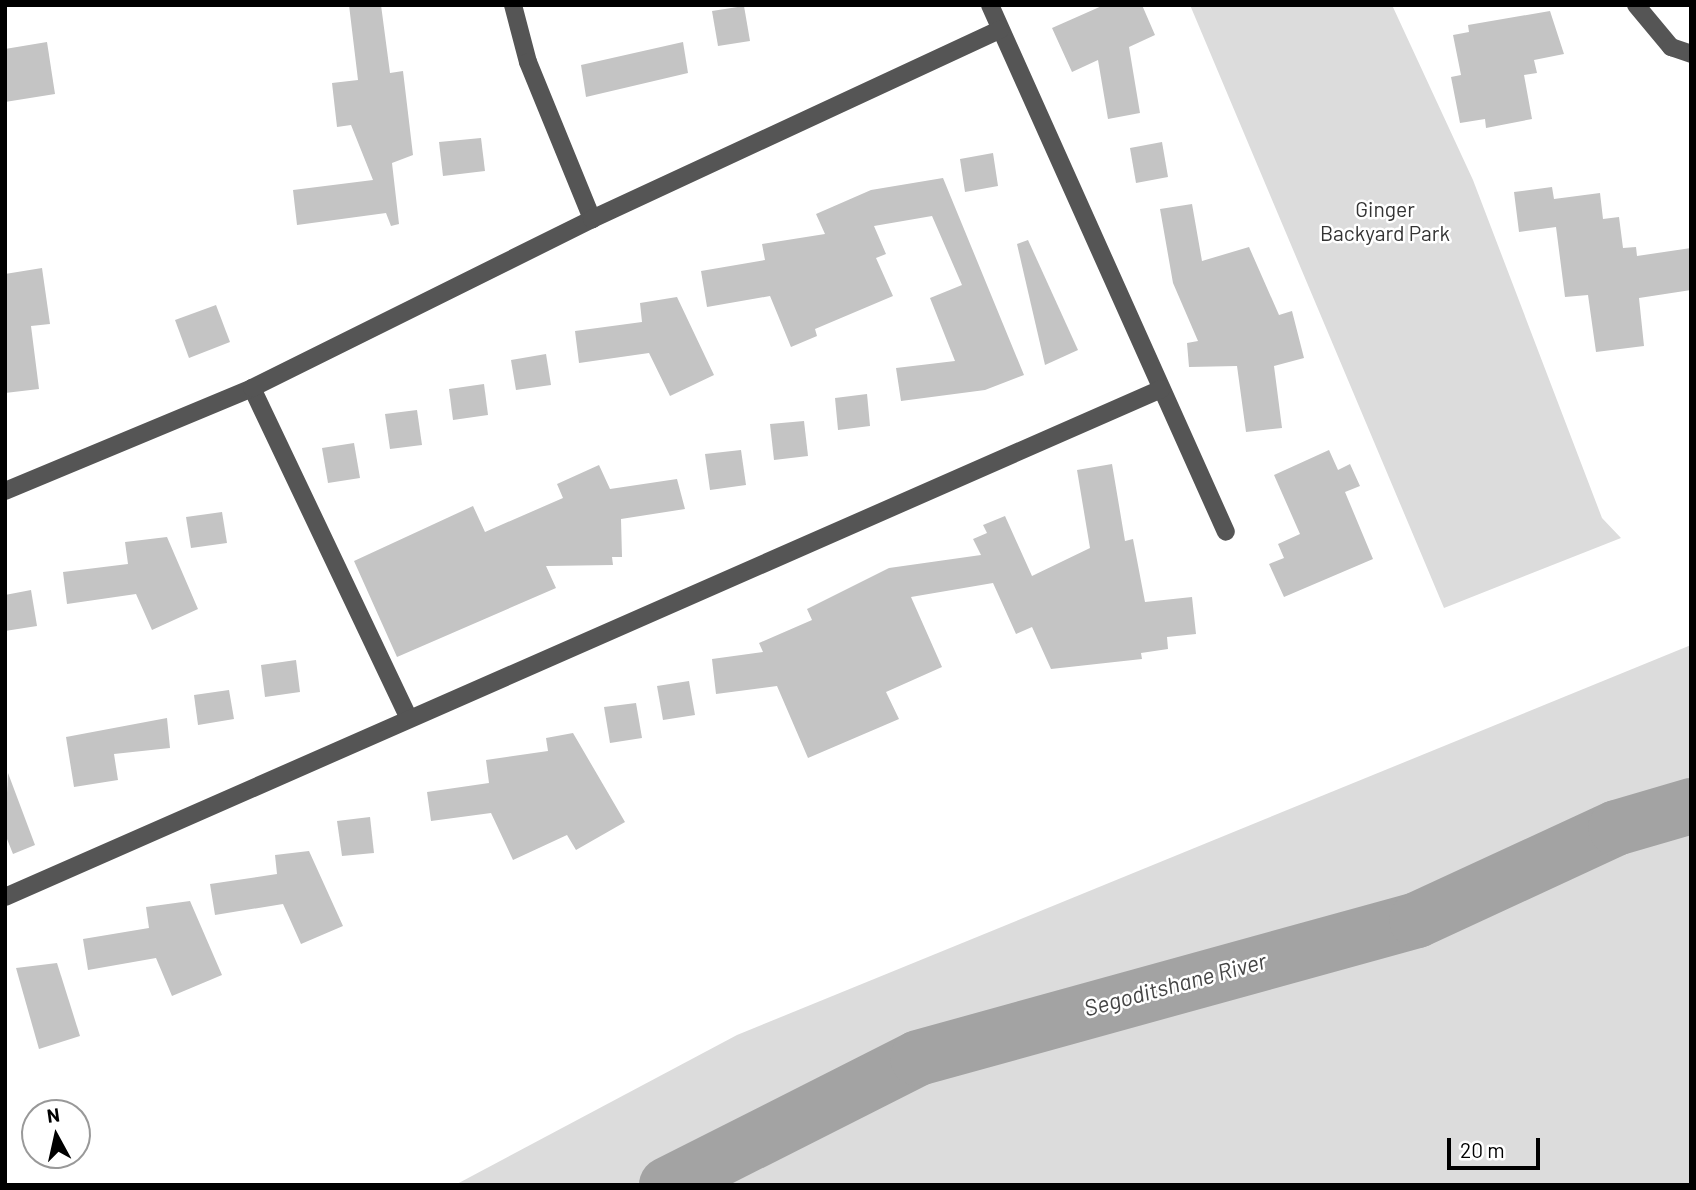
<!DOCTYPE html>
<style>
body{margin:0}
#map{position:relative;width:1696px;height:1190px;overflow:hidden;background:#fff;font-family:Barlow,sans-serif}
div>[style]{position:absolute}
.green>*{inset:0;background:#dcdcdc}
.river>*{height:56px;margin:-28px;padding:0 28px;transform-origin:28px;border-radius:28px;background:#a3a3a3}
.building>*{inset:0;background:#c4c4c4}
.minor>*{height:18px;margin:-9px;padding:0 9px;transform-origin:9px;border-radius:9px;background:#555}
span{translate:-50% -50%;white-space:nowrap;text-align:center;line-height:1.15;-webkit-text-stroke:5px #fff;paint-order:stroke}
.park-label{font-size:21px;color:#333}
.water-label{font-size:23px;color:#444;font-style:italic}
.frame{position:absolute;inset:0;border:7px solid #000;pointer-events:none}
.north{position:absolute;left:21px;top:1099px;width:70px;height:70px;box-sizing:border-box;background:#fff;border:2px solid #999;border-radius:50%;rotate:352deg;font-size:19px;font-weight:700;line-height:28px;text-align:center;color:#000}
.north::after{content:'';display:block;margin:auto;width:24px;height:32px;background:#000;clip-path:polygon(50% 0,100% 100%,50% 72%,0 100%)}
.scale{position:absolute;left:1447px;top:1138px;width:93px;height:32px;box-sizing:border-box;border:4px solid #000;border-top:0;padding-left:9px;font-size:21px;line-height:24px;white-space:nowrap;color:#000;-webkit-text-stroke:5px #fff;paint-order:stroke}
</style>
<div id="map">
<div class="green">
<i style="clip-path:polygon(1190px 5px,1392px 5px,1473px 180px,1602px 518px,1621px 538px,1444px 608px)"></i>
<i style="clip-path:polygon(1691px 645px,1691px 1185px,455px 1185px,737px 1035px)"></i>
</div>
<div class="river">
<i style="left:667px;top:1185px;width:281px;rotate:-26.8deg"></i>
<i style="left:918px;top:1058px;width:518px;rotate:-15.46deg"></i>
<i style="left:1417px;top:920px;width:219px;rotate:-24.8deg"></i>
<i style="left:1616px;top:828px;width:78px;rotate:-16.3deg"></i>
</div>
<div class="building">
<i style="clip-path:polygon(349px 5px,381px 5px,390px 73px,403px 71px,413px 155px,392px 163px,399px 224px,391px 226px,386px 213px,297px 225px,293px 190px,373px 180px,351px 125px,337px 127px,332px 83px,358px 80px)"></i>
<i style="clip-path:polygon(1104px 5px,1142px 5px,1155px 35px,1129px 47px,1140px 113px,1108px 119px,1098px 60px,1072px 72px,1052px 28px)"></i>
<i style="clip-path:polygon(744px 6px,750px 41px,718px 46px,712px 11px)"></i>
<i style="clip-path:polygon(1550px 11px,1564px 54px,1534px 60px,1537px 73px,1524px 75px,1532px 119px,1486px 128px,1485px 119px,1460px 123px,1451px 77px,1461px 75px,1453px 35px,1469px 32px,1468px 25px)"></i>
<i style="clip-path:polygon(47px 42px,55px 94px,5px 102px,5px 49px)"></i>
<i style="clip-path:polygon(683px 42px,688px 73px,586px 97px,581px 65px)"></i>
<i style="clip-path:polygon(481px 138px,485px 171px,443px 176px,439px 142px)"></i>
<i style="clip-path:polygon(1162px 142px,1168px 177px,1136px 183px,1130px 148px)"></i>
<i style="clip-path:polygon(993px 153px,998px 186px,965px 192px,960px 159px)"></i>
<i style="clip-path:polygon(943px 178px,1024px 375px,985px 390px,901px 401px,896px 368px,955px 361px,930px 298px,962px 285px,932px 216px,874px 226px,886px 254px,876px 258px,893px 296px,815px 329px,817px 336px,791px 347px,770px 296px,707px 307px,701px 271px,765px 260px,762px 244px,825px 234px,816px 214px,871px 190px)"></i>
<i style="clip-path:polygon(1552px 187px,1554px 199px,1600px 193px,1603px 219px,1619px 217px,1623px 248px,1636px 247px,1637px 256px,1691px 248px,1691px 290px,1639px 298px,1644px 346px,1596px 352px,1588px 295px,1565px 297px,1556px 227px,1519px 232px,1514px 192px)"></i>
<i style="clip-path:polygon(1192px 204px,1202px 261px,1249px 247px,1279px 315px,1292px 311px,1304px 358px,1274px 366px,1282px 428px,1246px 432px,1237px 366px,1189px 367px,1187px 343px,1198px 341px,1173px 283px,1160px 209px)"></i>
<i style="clip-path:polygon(1028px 240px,1078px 350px,1045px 365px,1017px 244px)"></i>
<i style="clip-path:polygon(42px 268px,50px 324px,31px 326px,39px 389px,5px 393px,5px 274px)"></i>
<i style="clip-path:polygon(677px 297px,714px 375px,670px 396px,649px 353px,579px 363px,575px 331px,642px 322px,640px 303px)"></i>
<i style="clip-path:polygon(216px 305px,230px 342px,189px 358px,175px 320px)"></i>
<i style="clip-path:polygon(546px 354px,551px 385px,516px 390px,511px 360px)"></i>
<i style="clip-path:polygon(484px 384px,488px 415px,453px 420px,449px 389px)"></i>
<i style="clip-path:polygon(867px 394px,870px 426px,838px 430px,835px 398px)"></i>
<i style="clip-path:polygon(417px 410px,422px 445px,390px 449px,385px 414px)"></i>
<i style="clip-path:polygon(804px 421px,808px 456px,774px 460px,770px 424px)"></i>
<i style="clip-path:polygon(354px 443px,360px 478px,328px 483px,322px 448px)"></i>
<i style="clip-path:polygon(741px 450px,746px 485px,710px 490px,705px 454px)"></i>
<i style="clip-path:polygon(1329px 450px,1338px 470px,1350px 464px,1360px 486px,1345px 492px,1373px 559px,1284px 597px,1269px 564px,1284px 558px,1278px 544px,1300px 534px,1274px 475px)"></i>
<i style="clip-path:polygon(1112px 464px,1125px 541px,1133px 539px,1145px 602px,1192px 597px,1196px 634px,1167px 637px,1168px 649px,1141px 653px,1142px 659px,1051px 669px,1032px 627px,1016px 634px,993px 583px,911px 597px,942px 667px,886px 692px,899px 719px,808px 758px,777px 686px,716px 694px,712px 659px,763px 652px,759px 643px,812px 620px,807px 609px,889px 568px,981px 555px,973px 539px,987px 533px,983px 525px,1005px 516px,1032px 576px,1090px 548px,1077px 470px)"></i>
<i style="clip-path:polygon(599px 465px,610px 489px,677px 479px,685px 509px,621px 519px,622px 557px,612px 557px,613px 565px,546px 566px,556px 588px,397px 657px,354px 561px,473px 506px,485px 532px,563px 498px,557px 484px)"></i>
<i style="clip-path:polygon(222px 512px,227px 543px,191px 548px,186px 517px)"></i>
<i style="clip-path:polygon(167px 537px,198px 609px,152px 630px,136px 594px,67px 604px,63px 572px,128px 564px,125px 542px)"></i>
<i style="clip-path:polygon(31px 590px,37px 626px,5px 631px,5px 595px)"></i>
<i style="clip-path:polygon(296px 660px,300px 692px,265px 697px,261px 665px)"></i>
<i style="clip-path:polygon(689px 681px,695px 715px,663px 720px,657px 686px)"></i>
<i style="clip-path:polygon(229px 690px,234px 719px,198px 725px,194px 695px)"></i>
<i style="clip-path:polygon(636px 703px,642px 738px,610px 743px,604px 707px)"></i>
<i style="clip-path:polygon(167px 718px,170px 748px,114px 754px,118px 780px,74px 787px,66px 737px)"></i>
<i style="clip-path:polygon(573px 733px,625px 822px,576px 850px,567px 835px,513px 860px,491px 813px,431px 821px,427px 792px,489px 783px,486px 760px,548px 751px,546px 738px)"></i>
<i style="clip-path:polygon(8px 773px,35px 845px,13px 854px,5px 834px)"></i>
<i style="clip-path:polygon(370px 817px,374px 853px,342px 856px,337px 821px)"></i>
<i style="clip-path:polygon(309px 851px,343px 926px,301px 944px,283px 904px,215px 915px,210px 884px,277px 874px,275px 855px)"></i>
<i style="clip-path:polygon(190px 901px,222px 975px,172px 996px,156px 958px,88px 970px,83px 939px,149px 928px,146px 907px)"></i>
<i style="clip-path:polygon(57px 963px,80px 1036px,39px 1049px,16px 968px)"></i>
</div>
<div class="minor">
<i style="left:513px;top:5px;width:59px;rotate:75.3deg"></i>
<i style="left:528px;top:62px;width:170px;rotate:67.8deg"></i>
<i style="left:990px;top:5px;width:577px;rotate:65.88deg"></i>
<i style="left:1636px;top:5px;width:55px;rotate:50.2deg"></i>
<i style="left:1671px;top:47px;width:21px;rotate:19deg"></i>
<i style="left:252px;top:388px;width:366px;rotate:64.6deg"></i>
<i style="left:5px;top:491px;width:268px;rotate:-22.6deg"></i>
<i style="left:252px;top:388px;width:380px;rotate:-26.4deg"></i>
<i style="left:592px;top:219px;width:450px;rotate:-24.9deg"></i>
<i style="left:5px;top:897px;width:1263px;rotate:-23.72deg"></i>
</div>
<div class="park-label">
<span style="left:1385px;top:221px">Ginger<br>Backyard Park</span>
</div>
<div class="water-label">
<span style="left:1175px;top:984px;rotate:-15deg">Segoditshane River</span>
</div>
<div class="frame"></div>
<div class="north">N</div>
<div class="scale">20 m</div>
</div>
